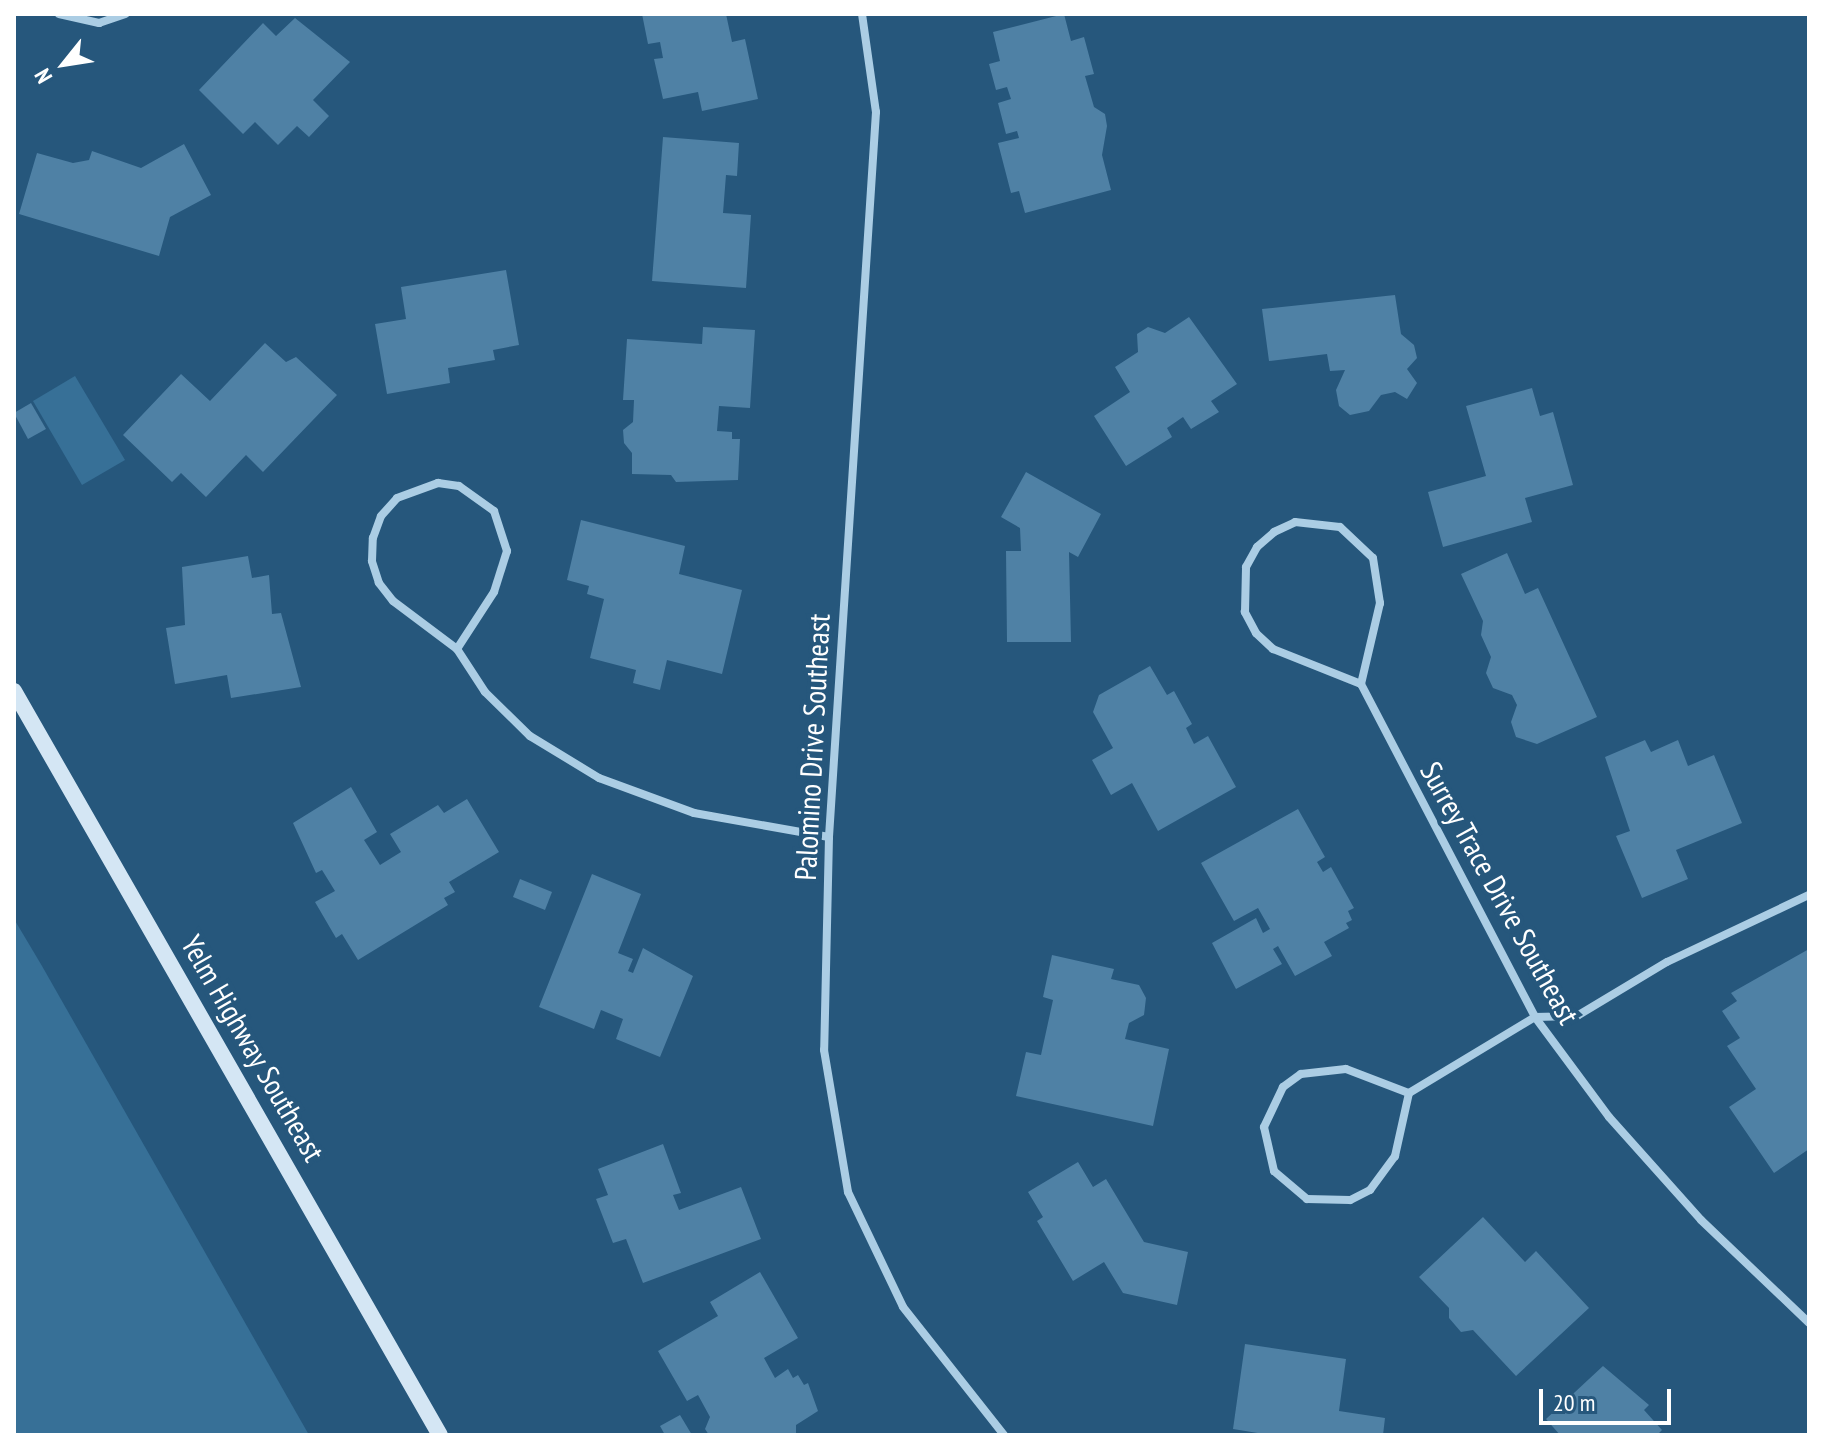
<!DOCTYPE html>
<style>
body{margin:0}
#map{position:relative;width:1823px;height:1449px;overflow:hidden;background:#26577c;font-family:"PT Sans Narrow",sans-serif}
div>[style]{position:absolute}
.green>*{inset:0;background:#377097}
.building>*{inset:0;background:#4f81a5}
.street>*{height:8px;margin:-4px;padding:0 4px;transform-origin:4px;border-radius:4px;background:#abcde4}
.secondary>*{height:16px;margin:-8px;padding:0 8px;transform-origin:8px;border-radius:8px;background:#d4e6f4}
span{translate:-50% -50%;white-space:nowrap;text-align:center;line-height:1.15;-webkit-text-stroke:8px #26577c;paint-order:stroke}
.street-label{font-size:30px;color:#fff}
.frame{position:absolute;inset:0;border:16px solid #fff;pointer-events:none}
.north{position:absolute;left:24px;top:24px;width:80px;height:80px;-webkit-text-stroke:6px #26577c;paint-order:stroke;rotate:240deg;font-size:22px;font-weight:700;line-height:32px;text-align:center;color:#fff}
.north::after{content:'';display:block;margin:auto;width:28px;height:36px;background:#fff;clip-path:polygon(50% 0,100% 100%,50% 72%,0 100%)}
.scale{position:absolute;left:1539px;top:1389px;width:132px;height:36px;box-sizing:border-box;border:4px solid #fff;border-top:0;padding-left:10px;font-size:24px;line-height:28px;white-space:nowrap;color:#fff;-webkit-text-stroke:6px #26577c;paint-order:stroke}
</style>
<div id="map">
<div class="green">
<i style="clip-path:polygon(75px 376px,125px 460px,82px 485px,33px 401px)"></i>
<i style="clip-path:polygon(14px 919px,42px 966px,309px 1435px,14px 1435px)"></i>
</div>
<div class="building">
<i style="clip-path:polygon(642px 14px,726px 14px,732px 42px,745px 39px,758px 99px,702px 111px,698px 92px,663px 99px,654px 59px,663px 58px,660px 42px,648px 44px)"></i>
<i style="clip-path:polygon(1064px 14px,1071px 41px,1084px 37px,1094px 74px,1085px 76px,1094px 107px,1105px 114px,1107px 126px,1102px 155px,1111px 190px,1025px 213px,1019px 191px,1011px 193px,998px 143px,1019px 138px,1017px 131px,1006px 134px,998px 103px,1011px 99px,1007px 87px,996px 90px,989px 64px,1000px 61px,993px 32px)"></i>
<i style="clip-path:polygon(295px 18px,350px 62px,313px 100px,329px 116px,309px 137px,297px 126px,278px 145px,255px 122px,243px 134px,199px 90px,263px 23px,276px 36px)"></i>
<i style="clip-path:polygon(663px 137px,739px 143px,737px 176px,726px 175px,723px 213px,751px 215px,746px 288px,652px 281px)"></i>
<i style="clip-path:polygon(184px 144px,211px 195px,170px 217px,159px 256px,19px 214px,37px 153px,73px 163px,89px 160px,92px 151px,141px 168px)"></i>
<i style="clip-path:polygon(506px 270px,519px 345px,493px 350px,495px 360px,448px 368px,450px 383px,387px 394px,375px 324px,406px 319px,401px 287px)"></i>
<i style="clip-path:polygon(1395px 295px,1401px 334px,1414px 345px,1417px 358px,1407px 369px,1417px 383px,1407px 399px,1395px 392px,1381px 395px,1369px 411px,1350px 415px,1339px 406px,1336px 390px,1345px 370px,1330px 371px,1327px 354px,1269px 361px,1262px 309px)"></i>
<i style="clip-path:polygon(1189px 317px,1237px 384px,1211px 401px,1219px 412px,1191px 429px,1183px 417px,1167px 428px,1172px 437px,1126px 466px,1094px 416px,1130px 392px,1115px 367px,1138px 352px,1137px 334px,1148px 327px,1165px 333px)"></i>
<i style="clip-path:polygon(703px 327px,755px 330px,750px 408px,719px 406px,717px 431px,732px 432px,732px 439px,740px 439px,738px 480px,676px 482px,671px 475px,632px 474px,632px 453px,624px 443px,623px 430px,633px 422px,634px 400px,623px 400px,627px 339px,702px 344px)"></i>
<i style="clip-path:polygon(265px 343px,286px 362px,296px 357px,337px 395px,263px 472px,246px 455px,206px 497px,181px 473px,172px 482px,123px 435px,181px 374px,210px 401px)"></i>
<i style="clip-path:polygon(1532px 388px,1540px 416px,1553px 412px,1573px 485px,1525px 498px,1532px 522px,1443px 547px,1428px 492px,1486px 476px,1466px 406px)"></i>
<i style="clip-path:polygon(31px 403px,46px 429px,28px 439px,14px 413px)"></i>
<i style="clip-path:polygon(1026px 472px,1101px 514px,1078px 557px,1069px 552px,1071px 642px,1007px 642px,1006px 551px,1021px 551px,1020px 528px,1001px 517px)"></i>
<i style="clip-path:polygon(581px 520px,685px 546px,679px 574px,742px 590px,722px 674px,667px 660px,660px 690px,633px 683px,636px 670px,590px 658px,604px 599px,587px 594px,589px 586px,567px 580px)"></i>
<i style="clip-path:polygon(1507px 553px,1525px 594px,1538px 588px,1597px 717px,1537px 744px,1516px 737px,1511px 722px,1517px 705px,1512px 695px,1493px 688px,1486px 673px,1491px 657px,1481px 635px,1483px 621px,1461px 574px)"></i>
<i style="clip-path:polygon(248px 556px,252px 578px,269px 575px,272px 614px,281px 613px,301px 687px,231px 698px,227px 675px,175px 684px,166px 628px,185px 625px,182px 567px)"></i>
<i style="clip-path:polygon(1150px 666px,1167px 695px,1174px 691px,1192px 724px,1186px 728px,1194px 744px,1208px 736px,1236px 787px,1158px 831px,1132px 783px,1111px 795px,1092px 760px,1113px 748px,1093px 712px,1099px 695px)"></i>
<i style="clip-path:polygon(1645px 740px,1651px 752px,1678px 740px,1688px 766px,1714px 755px,1742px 823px,1676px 850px,1688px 879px,1642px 898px,1616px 836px,1630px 831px,1605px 757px)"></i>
<i style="clip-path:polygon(351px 787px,377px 832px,364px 840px,380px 865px,401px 852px,390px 834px,438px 805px,444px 813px,467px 799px,499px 852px,449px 882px,455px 892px,444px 898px,448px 905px,358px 960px,342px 934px,336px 938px,315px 902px,335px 891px,322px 870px,316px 873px,293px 823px)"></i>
<i style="clip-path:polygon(1298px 809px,1325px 857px,1317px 862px,1323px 872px,1331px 867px,1354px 908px,1348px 911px,1352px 920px,1346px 923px,1349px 928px,1324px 942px,1332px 956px,1295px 976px,1278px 946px,1273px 949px,1282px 964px,1236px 989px,1212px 943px,1256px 918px,1263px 933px,1270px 929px,1258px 908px,1234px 921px,1201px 863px)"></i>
<i style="clip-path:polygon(592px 874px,641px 894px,618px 953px,633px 959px,628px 971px,633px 973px,643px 948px,693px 976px,660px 1057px,616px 1039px,623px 1019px,601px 1010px,594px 1029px,539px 1007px)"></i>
<i style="clip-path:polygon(520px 879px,552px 892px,545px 910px,513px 897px)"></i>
<i style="clip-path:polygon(1809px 949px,1809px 1149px,1774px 1173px,1729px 1107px,1756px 1089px,1727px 1046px,1740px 1038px,1722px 1011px,1737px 1001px,1731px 993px)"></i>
<i style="clip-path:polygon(1052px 955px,1114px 969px,1111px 979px,1139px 985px,1146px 998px,1144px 1015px,1129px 1023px,1125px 1039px,1169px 1049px,1153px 1126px,1016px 1096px,1026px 1052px,1041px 1055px,1053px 1000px,1043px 997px)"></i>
<i style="clip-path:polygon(663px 1144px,681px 1193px,673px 1195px,679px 1210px,741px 1187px,761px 1239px,643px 1283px,626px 1239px,613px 1243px,596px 1199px,608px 1195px,598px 1169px)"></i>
<i style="clip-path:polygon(1078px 1162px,1093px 1187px,1106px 1179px,1144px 1242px,1188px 1252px,1177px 1305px,1123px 1293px,1104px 1262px,1073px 1281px,1037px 1221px,1043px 1217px,1028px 1192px)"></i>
<i style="clip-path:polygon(1483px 1217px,1525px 1262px,1536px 1251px,1589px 1308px,1516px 1376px,1473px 1330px,1461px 1332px,1449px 1318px,1449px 1308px,1419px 1277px)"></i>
<i style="clip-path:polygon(760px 1272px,798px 1338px,764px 1358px,775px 1378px,788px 1369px,793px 1378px,798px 1375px,804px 1385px,808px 1383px,818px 1411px,796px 1425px,796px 1435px,709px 1435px,705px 1429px,710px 1417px,698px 1395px,687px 1401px,658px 1351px,718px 1316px,710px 1302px)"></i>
<i style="clip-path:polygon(1245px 1344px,1346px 1359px,1339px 1411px,1385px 1418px,1383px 1435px,1270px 1435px,1233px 1429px)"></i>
<i style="clip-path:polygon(1603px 1366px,1649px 1405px,1644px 1410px,1662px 1430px,1657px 1435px,1560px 1435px,1546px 1419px)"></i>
<i style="clip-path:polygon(680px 1415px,692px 1435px,665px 1435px,660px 1426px)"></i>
</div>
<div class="street">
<i style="left:59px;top:14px;width:41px;rotate:12.7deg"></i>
<i style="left:99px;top:23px;width:28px;rotate:-19deg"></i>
<i style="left:862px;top:14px;width:99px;rotate:81.9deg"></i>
<i style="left:876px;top:112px;width:727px;rotate:93.71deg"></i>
<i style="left:829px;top:837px;width:213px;rotate:91.3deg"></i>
<i style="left:824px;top:1050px;width:144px;rotate:80.4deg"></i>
<i style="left:848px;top:1192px;width:127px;rotate:64.4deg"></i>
<i style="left:903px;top:1307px;width:163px;rotate:51.7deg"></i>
<i style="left:438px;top:483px;width:21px;rotate:8deg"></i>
<i style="left:459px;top:486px;width:43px;rotate:35.5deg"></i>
<i style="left:494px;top:511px;width:42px;rotate:72deg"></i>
<i style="left:507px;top:551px;width:43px;rotate:107.6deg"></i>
<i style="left:494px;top:592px;width:68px;rotate:123deg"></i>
<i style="left:457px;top:649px;width:80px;rotate:-143.1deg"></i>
<i style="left:393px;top:601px;width:23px;rotate:-128deg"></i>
<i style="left:379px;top:583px;width:23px;rotate:-108deg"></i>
<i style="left:372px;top:561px;width:23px;rotate:-88deg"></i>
<i style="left:373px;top:538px;width:23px;rotate:-70deg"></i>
<i style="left:381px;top:516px;width:24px;rotate:-48deg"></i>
<i style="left:397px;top:498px;width:44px;rotate:-20.1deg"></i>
<i style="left:457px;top:649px;width:51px;rotate:56.9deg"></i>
<i style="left:485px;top:692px;width:63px;rotate:44.4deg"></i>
<i style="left:530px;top:736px;width:81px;rotate:31.3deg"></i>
<i style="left:599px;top:778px;width:101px;rotate:20.2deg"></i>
<i style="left:694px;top:813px;width:137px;rotate:10.1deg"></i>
<i style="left:1361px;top:684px;width:95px;rotate:-158.3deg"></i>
<i style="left:1273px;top:649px;width:23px;rotate:-137deg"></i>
<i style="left:1256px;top:633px;width:24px;rotate:-118deg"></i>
<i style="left:1245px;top:612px;width:45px;rotate:-88.7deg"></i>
<i style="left:1246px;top:567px;width:23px;rotate:-61deg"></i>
<i style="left:1257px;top:547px;width:23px;rotate:-41deg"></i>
<i style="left:1274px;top:532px;width:23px;rotate:-25deg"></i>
<i style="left:1295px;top:522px;width:45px;rotate:6.3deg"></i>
<i style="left:1340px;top:527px;width:45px;rotate:43.2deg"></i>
<i style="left:1373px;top:558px;width:46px;rotate:81.2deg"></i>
<i style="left:1380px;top:603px;width:83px;rotate:103.2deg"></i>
<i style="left:1361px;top:684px;width:376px;rotate:62.4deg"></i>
<i style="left:1535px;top:1017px;width:124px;rotate:53.5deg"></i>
<i style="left:1609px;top:1117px;width:138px;rotate:48.2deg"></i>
<i style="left:1701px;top:1220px;width:149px;rotate:43.6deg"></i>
<i style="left:1409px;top:1093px;width:65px;rotate:102.5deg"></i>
<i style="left:1395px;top:1156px;width:42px;rotate:126.3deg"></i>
<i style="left:1370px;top:1190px;width:22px;rotate:153deg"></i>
<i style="left:1350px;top:1200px;width:43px;rotate:-178.7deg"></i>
<i style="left:1307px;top:1199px;width:43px;rotate:-139.7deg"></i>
<i style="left:1274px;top:1171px;width:45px;rotate:-102.8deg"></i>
<i style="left:1264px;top:1127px;width:44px;rotate:-64.6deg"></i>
<i style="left:1283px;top:1087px;width:22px;rotate:-36deg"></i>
<i style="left:1301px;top:1074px;width:45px;rotate:-6.3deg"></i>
<i style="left:1346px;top:1069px;width:67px;rotate:20.9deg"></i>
<i style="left:1409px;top:1093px;width:147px;rotate:-31.1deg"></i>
<i style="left:1535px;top:1017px;width:42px;rotate:-1.4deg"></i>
<i style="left:1577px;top:1016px;width:105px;rotate:-31deg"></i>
<i style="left:1667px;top:962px;width:157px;rotate:-25.3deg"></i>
</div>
<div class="secondary">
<i style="left:14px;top:691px;width:857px;rotate:60.21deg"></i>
</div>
<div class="street-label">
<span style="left:812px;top:747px;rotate:-87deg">Palomino Drive Southeast</span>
<span style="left:1500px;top:893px;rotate:61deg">Surrey Trace Drive Southeast</span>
<span style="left:253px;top:1048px;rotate:60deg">Yelm Highway Southeast</span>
</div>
<div class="frame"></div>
<div class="north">N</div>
<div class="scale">20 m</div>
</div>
